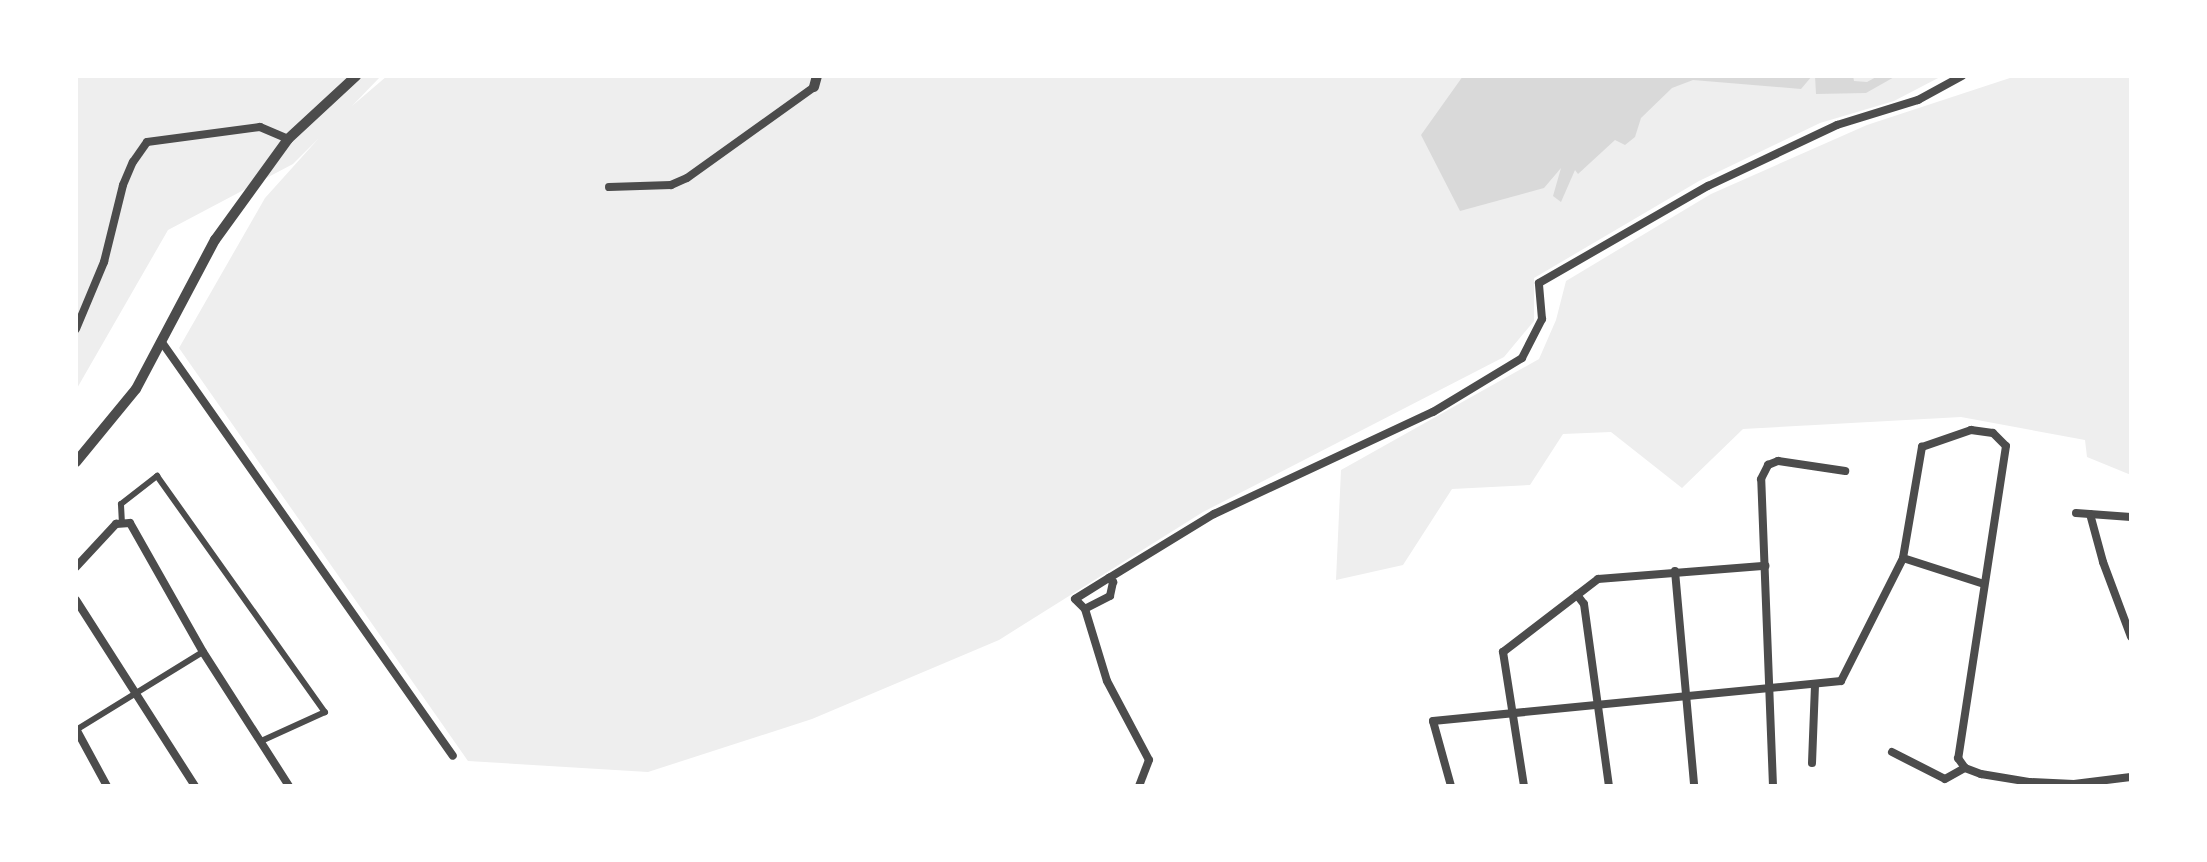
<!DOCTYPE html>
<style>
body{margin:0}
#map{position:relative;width:2207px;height:862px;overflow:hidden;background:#fff;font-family:"Roboto Condensed",sans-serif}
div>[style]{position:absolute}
.green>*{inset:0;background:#eee}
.water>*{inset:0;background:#d9d9d9}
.pedestrian>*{height:6px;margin:-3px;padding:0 3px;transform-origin:3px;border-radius:3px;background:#4c4c4c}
.minor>*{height:8px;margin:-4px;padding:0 4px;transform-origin:4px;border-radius:4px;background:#4c4c4c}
.tertiary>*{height:10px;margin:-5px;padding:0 5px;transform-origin:5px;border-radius:5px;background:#4c4c4c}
span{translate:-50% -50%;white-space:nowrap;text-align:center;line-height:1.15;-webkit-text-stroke:7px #fff;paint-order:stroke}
.frame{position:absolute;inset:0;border:78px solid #fff;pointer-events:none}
</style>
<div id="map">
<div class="green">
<i style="clip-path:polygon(76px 76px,381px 76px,352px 106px,387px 76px,1942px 76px,1894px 101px,1820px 123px,1699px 181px,1534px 278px,1534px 321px,1504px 357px,1203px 512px,999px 640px,812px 719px,648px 772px,468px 761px,179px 348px,265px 198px,319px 138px,293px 164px,168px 230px,76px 390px)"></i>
<i style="clip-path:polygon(2016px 76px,2131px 76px,2131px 475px,2087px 457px,2085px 440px,1961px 417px,1743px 429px,1682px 488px,1611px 432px,1563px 434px,1530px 485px,1452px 489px,1403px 565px,1336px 580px,1341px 470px,1539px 359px,1556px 320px,1566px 281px,1711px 194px,1867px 125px)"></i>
</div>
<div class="water">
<i style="clip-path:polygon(1463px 76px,1812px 76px,1801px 89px,1693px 80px,1672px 88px,1641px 118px,1635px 137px,1625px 145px,1615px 140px,1578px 174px,1575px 170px,1561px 202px,1553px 196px,1561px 168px,1544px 188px,1460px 211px,1421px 135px)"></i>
<i style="clip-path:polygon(1815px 76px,1853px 76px,1854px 81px,1867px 82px,1878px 76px,1896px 76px,1866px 93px,1816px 94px)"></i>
</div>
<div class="pedestrian">
<i style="left:122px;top:524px;width:20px;rotate:-93deg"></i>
<i style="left:121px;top:504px;width:46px;rotate:-37.9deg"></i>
<i style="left:157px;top:476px;width:290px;rotate:54.6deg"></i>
<i style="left:325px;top:712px;width:70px;rotate:155.6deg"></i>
<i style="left:76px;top:730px;width:149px;rotate:-31.6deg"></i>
</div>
<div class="minor">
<i style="left:609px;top:187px;width:62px;rotate:-1.8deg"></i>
<i style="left:671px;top:185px;width:17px;rotate:-24deg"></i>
<i style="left:687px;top:178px;width:156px;rotate:-35.6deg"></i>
<i style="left:76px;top:329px;width:73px;rotate:-67.3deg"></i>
<i style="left:104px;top:262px;width:79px;rotate:-76.1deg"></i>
<i style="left:123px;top:185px;width:25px;rotate:-67deg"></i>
<i style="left:133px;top:162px;width:24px;rotate:-55deg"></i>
<i style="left:147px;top:142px;width:114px;rotate:-7.6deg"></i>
<i style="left:260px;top:127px;width:30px;rotate:23deg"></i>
<i style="left:161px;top:341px;width:507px;rotate:54.87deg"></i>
<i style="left:2076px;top:513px;width:55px;rotate:4.2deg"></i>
<i style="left:2090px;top:514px;width:50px;rotate:74.8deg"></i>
<i style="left:2103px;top:562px;width:80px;rotate:69.5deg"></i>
<i style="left:1903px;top:558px;width:85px;rotate:17.8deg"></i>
<i style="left:76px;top:567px;width:59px;rotate:-47.1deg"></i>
<i style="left:116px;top:524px;width:14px;rotate:-4deg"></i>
<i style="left:130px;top:523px;width:148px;rotate:60.5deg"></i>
<i style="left:203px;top:652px;width:159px;rotate:57.3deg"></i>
<i style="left:1675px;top:571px;width:216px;rotate:84.9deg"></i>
<i style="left:1109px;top:578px;width:6px;rotate:45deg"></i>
<i style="left:1113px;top:582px;width:14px;rotate:102deg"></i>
<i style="left:1110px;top:596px;width:28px;rotate:153deg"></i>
<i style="left:1085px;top:609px;width:14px;rotate:-135deg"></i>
<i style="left:1075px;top:599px;width:40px;rotate:-32deg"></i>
<i style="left:1109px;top:578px;width:123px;rotate:-31.4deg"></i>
<i style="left:1214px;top:514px;width:242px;rotate:-25deg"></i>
<i style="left:1433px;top:412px;width:104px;rotate:-31.2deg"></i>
<i style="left:1522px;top:358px;width:44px;rotate:-62.9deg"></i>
<i style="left:1542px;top:319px;width:36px;rotate:-95deg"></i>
<i style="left:1539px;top:283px;width:195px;rotate:-29.9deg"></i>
<i style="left:1708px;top:186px;width:143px;rotate:-25.3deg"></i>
<i style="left:1837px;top:125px;width:85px;rotate:-17.2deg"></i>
<i style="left:1918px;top:100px;width:50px;rotate:-28.6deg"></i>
<i style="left:1577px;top:595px;width:11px;rotate:52deg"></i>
<i style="left:1584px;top:604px;width:184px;rotate:82.2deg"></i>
<i style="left:76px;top:600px;width:221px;rotate:57.4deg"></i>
<i style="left:1085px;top:609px;width:75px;rotate:73deg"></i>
<i style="left:1107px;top:681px;width:89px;rotate:62deg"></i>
<i style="left:1149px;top:760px;width:28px;rotate:111deg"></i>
<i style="left:76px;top:729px;width:65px;rotate:61.5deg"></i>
<i style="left:1892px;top:752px;width:59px;rotate:27deg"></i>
<i style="left:1945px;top:779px;width:23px;rotate:-29deg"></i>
<i style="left:1812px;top:763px;width:79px;rotate:-87.8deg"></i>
<i style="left:1451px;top:786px;width:67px;rotate:-105.5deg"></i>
<i style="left:1433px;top:721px;width:410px;rotate:-5.6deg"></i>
<i style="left:1841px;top:681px;width:138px;rotate:-63.2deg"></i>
<i style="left:1903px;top:558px;width:113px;rotate:-80.3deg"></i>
<i style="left:1922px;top:447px;width:52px;rotate:-19.1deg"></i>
<i style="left:1971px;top:430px;width:22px;rotate:8deg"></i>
<i style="left:1993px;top:433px;width:18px;rotate:45deg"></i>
<i style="left:2006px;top:446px;width:316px;rotate:98.7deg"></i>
<i style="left:1958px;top:758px;width:12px;rotate:55deg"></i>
<i style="left:1965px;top:768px;width:17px;rotate:21deg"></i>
<i style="left:1981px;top:774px;width:50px;rotate:9.3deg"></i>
<i style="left:2030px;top:782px;width:44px;rotate:2.6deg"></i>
<i style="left:2074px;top:784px;width:57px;rotate:-7deg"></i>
<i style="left:1524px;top:786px;width:136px;rotate:-98.9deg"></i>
<i style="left:1503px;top:652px;width:120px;rotate:-37.5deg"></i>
<i style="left:1598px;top:579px;width:168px;rotate:-4.5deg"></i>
<i style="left:1773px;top:786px;width:307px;rotate:-92.2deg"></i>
<i style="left:1761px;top:479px;width:16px;rotate:-63deg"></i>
<i style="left:1768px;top:465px;width:11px;rotate:-22deg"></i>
<i style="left:1778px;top:461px;width:68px;rotate:8.5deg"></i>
</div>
<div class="tertiary">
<i style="left:814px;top:87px;width:11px;rotate:-75deg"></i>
<i style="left:76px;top:462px;width:94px;rotate:-50.6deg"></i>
<i style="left:136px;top:389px;width:169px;rotate:-62.1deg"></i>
<i style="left:215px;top:240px;width:125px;rotate:-54.1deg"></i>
<i style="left:288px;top:139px;width:93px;rotate:-42.8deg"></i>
</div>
<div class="frame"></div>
</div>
